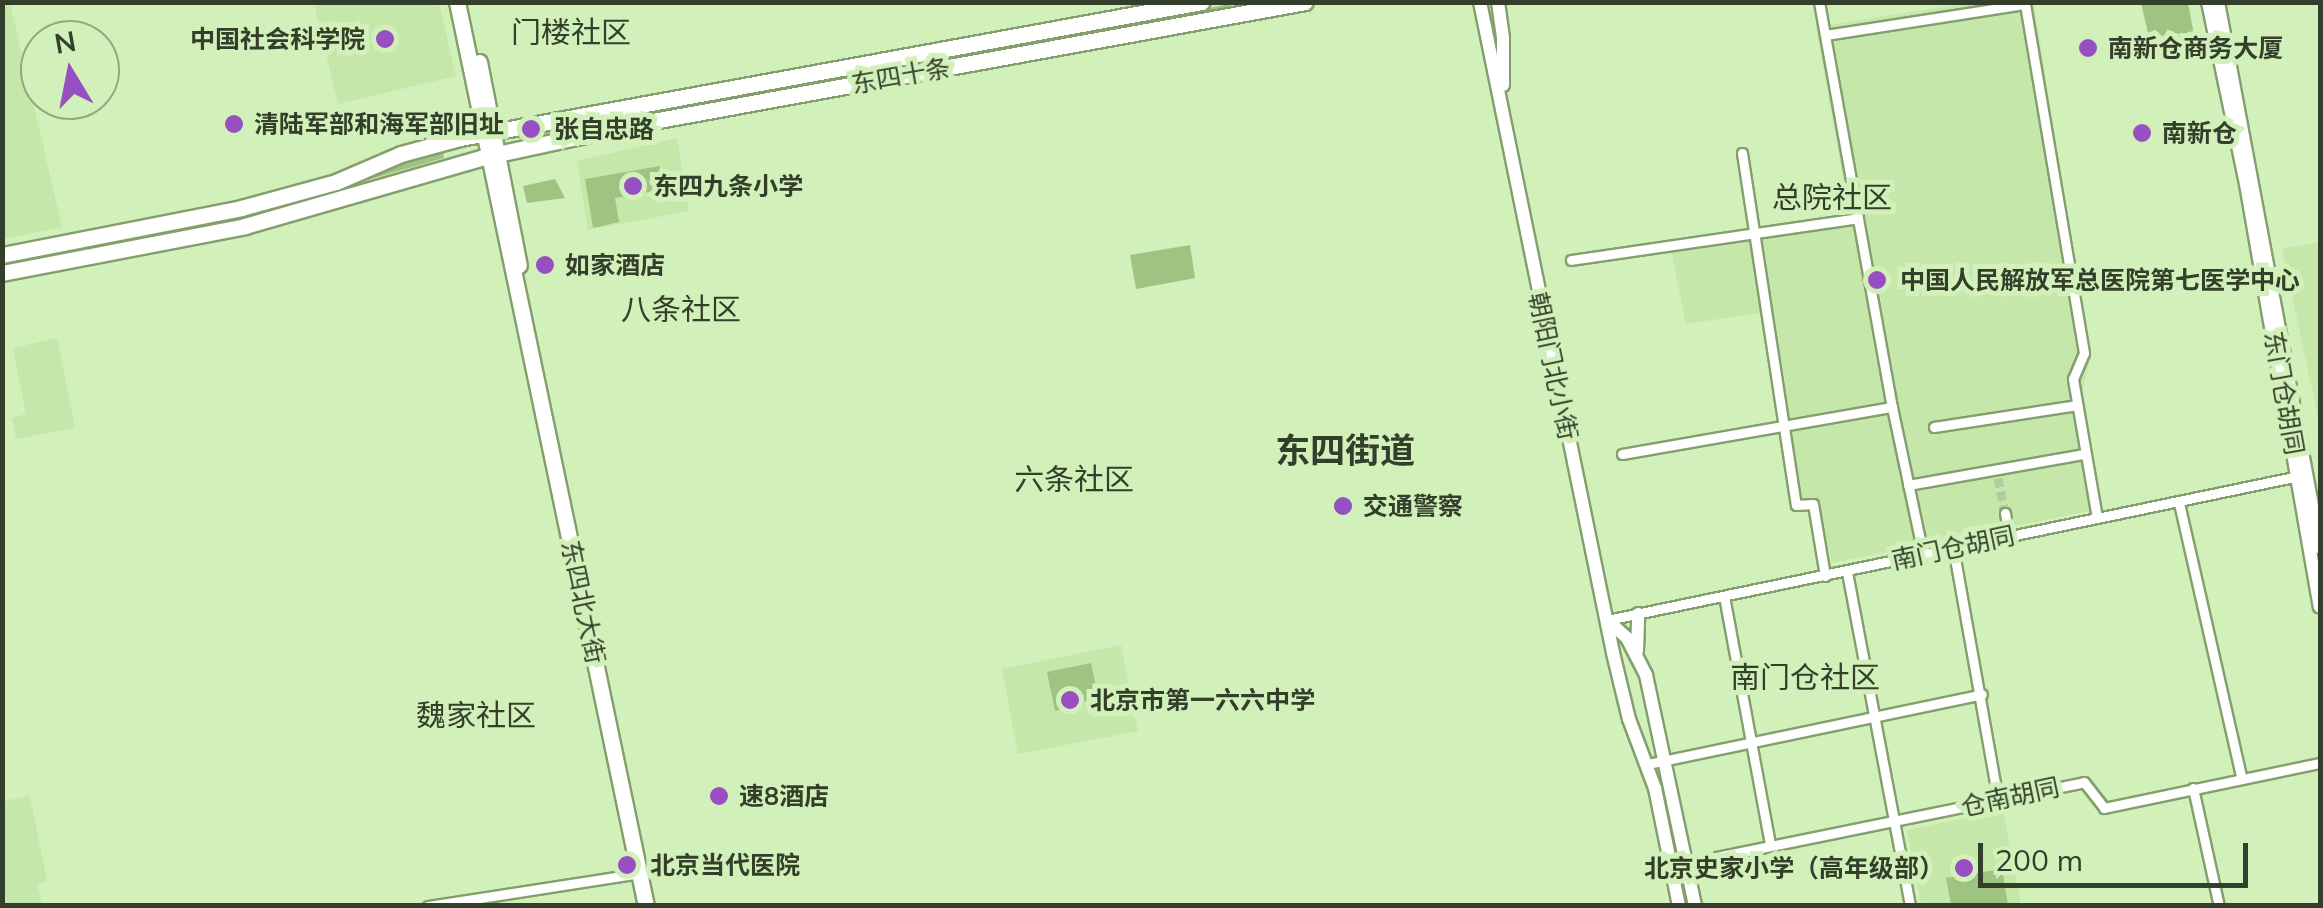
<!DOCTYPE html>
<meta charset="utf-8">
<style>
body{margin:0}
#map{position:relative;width:2323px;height:908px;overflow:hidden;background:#d2f0ba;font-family:Mulish,"Noto Sans SC",sans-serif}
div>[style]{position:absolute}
.built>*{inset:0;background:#c5e7aa}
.green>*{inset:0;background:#9fc380}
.street-tunnel>*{height:9px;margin-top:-4.5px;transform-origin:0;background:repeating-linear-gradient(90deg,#b2cd9d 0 9px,transparent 0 13.5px)}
.roads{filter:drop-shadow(2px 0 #849f6d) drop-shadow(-2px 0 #849f6d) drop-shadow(0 2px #849f6d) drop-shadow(0 -2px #849f6d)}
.street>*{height:9px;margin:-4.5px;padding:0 4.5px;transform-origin:4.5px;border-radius:4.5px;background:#fff}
.secondary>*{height:12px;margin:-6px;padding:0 6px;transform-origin:6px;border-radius:6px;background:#fff}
.primary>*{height:15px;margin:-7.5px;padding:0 7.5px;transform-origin:7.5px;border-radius:7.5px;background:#fff}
.dots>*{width:28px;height:28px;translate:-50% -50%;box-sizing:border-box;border:5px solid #d2f0ba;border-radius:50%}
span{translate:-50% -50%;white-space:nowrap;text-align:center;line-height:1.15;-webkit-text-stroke:10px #d2f0ba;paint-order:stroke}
.poi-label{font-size:25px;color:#333f2a;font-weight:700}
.right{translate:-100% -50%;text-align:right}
.left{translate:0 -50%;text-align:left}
.street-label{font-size:25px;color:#333f2a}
.quarter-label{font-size:30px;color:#333f2a}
.district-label{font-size:35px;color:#333f2a;font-weight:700}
.frame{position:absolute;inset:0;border:5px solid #333f2a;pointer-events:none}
.north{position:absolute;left:20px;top:20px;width:100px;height:100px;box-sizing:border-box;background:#d2f0ba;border:2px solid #92a980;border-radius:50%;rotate:350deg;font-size:28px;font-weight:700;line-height:40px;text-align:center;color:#333f2a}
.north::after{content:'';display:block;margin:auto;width:35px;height:45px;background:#984fc1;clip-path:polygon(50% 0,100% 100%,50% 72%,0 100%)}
.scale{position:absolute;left:1978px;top:843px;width:270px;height:45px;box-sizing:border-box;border:5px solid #333f2a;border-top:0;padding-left:12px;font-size:30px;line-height:35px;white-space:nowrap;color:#333f2a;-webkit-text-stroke:8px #d2f0ba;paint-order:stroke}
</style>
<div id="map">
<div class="built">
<i style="clip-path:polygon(2px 3px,10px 3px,62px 227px,3px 239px)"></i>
<i style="clip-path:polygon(314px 3px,439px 3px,456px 76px,338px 104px)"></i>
<i style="clip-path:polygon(1969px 3px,2034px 3px,2090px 359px,2081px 396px,2100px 509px,1832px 563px,1817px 502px,1801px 500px,1772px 311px,1686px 324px,1671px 249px,1851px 223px,1816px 27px)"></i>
<i style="clip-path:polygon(677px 138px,689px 211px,588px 230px,577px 161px)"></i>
<i style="clip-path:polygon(2320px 242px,2320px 426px,2282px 249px)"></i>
<i style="clip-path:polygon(57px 338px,75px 428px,16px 439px,12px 418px,26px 414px,13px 348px)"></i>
<i style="clip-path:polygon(1121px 645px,1138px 731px,1018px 754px,1002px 669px)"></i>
<i style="clip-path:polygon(30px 796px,47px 881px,37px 884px,42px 905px,3px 905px,3px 801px)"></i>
<i style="clip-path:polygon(2003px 810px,2021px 905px,1921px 905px,1907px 830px)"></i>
</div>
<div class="green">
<i style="clip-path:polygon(2141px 3px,2188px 3px,2194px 35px,2151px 46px)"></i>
<i style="clip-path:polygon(1230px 4px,1231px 8px,1032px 44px,1031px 40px)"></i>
<i style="clip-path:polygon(1017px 42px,1019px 45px,519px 139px,518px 135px)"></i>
<i style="clip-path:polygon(443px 151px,444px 158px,280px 205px,395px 165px)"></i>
<i style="clip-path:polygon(660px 166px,665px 189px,615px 198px,619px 222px,593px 228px,585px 179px)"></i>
<i style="clip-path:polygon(555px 179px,565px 198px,527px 203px,523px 186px)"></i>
<i style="clip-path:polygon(1190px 245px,1195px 278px,1136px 289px,1130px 255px)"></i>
<i style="clip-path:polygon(1091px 663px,1099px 701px,1055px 711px,1047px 672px)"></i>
<i style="clip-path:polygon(2002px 869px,2008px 905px,1951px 905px,1946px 878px)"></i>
</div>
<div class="street-tunnel">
<i style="left:1998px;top:478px;width:36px;rotate:79deg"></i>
</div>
<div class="roads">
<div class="street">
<i style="left:1819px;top:2px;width:412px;rotate:79.8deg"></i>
<i style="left:1892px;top:407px;width:150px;rotate:78.1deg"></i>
<i style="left:1825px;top:35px;width:202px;rotate:-8.8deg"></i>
<i style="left:2025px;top:4px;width:354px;rotate:80.4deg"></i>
<i style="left:2084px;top:353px;width:28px;rotate:113deg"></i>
<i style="left:2073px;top:379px;width:141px;rotate:80.2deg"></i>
<i style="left:1742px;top:153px;width:356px;rotate:81.3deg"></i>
<i style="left:1796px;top:505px;width:17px;rotate:-3deg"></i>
<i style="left:1813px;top:504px;width:73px;rotate:80.5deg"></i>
<i style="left:1571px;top:260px;width:290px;rotate:-8.3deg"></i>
<i style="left:1934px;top:427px;width:145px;rotate:-8.7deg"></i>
<i style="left:1622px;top:454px;width:274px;rotate:-9.9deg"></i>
<i style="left:1908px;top:485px;width:179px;rotate:-10deg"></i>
<i style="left:2179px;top:503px;width:281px;rotate:77.2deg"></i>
<i style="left:2005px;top:513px;width:23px;rotate:80deg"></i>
<i style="left:1953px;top:547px;width:256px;rotate:79.9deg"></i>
<i style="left:1847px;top:572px;width:340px;rotate:79.3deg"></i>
<i style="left:1724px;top:596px;width:253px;rotate:79.5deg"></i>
<i style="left:1607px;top:620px;width:707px;rotate:-11.76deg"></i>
<i style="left:1648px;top:764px;width:341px;rotate:-11.8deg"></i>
<i style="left:2193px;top:788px;width:121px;rotate:77.6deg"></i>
<i style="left:1687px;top:863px;width:405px;rotate:-11.5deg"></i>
<i style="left:2084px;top:782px;width:33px;rotate:52deg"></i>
<i style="left:2104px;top:808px;width:221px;rotate:-11.8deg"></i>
<i style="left:428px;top:906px;width:215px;rotate:-8.8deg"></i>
</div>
<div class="secondary">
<i style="left:1480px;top:2px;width:664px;rotate:78.45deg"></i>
<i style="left:1613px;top:653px;width:68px;rotate:76.4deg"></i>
<i style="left:1629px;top:719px;width:74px;rotate:69.4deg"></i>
<i style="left:1655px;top:788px;width:120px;rotate:78.5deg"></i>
<i style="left:1498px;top:2px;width:36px;rotate:82deg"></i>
<i style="left:1503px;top:38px;width:47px;rotate:90deg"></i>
<i style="left:2208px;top:2px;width:186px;rotate:78.2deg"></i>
<i style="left:2246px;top:184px;width:429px;rotate:80.1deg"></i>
<i style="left:2218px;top:2px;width:555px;rotate:79.42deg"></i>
<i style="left:1607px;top:620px;width:27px;rotate:42deg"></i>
<i style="left:1627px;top:638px;width:42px;rotate:62.8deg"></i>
<i style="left:1646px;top:675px;width:236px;rotate:78deg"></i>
<i style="left:1637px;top:651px;width:37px;rotate:-88deg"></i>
</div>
<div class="primary">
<i style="left:457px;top:2px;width:924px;rotate:78.19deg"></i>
<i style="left:479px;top:62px;width:207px;rotate:78.9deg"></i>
<i style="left:2px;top:255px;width:244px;rotate:-11.1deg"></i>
<i style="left:241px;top:208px;width:98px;rotate:-15.3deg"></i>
<i style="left:336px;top:182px;width:71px;rotate:-23.3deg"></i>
<i style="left:401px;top:154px;width:61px;rotate:-15.2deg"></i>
<i style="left:460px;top:138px;width:754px;rotate:-10.39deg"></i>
<i style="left:2px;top:273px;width:248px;rotate:-10.9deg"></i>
<i style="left:245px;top:226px;width:253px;rotate:-16.1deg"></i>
<i style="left:488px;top:156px;width:146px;rotate:-12.2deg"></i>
<i style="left:631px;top:125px;width:685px;rotate:-10.34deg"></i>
</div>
</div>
<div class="dots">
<i style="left:385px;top:39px;background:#984fc1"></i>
<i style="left:2088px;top:48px;background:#984fc1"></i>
<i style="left:234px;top:124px;background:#984fc1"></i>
<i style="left:531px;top:129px;background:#984fc1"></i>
<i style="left:2142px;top:133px;background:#984fc1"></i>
<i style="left:633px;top:186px;background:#984fc1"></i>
<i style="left:545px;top:265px;background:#984fc1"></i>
<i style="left:1877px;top:280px;background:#984fc1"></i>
<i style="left:1343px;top:506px;background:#984fc1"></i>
<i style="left:1070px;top:700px;background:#984fc1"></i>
<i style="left:719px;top:796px;background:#984fc1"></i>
<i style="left:627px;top:865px;background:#984fc1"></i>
<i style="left:1964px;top:868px;background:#984fc1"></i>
</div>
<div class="poi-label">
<span class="right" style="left:365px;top:39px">中国社会科学院</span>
<span class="left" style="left:2108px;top:48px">南新仓商务大厦</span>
<span class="left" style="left:254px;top:124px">清陆军部和海军部旧址</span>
<span class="left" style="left:554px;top:129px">张自忠路</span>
<span class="left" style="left:2162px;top:133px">南新仓</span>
<span class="left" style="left:653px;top:186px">东四九条小学</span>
<span class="left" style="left:565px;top:265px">如家酒店</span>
<span class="left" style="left:1900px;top:280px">中国人民解放军总医院第七医学中心</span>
<span class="left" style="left:1363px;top:506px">交通警察</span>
<span class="left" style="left:1090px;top:700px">北京市第一六六中学</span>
<span class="left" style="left:739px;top:796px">速8酒店</span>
<span class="left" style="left:650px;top:865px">北京当代医院</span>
<span class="right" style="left:1944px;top:868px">北京史家小学（高年级部）</span>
</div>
<div class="street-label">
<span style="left:901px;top:76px;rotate:-10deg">东四十条</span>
<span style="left:1553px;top:366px;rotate:78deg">朝阳门北小街</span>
<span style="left:2284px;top:393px;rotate:80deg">东门仓胡同</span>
<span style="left:1953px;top:548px;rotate:-12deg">南门仓胡同</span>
<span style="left:583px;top:602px;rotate:78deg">东四北大街</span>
<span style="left:2010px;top:797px;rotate:-12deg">仓南胡同</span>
</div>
<div class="quarter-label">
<span style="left:571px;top:32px">门楼社区</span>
<span style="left:1832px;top:197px">总院社区</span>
<span style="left:681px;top:309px">八条社区</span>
<span style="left:1074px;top:479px">六条社区</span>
<span style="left:1805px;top:677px">南门仓社区</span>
<span style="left:476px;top:715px">魏家社区</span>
</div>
<div class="district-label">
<span style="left:1345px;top:450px">东四街道</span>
</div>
<div class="frame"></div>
<div class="north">N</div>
<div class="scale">200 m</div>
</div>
